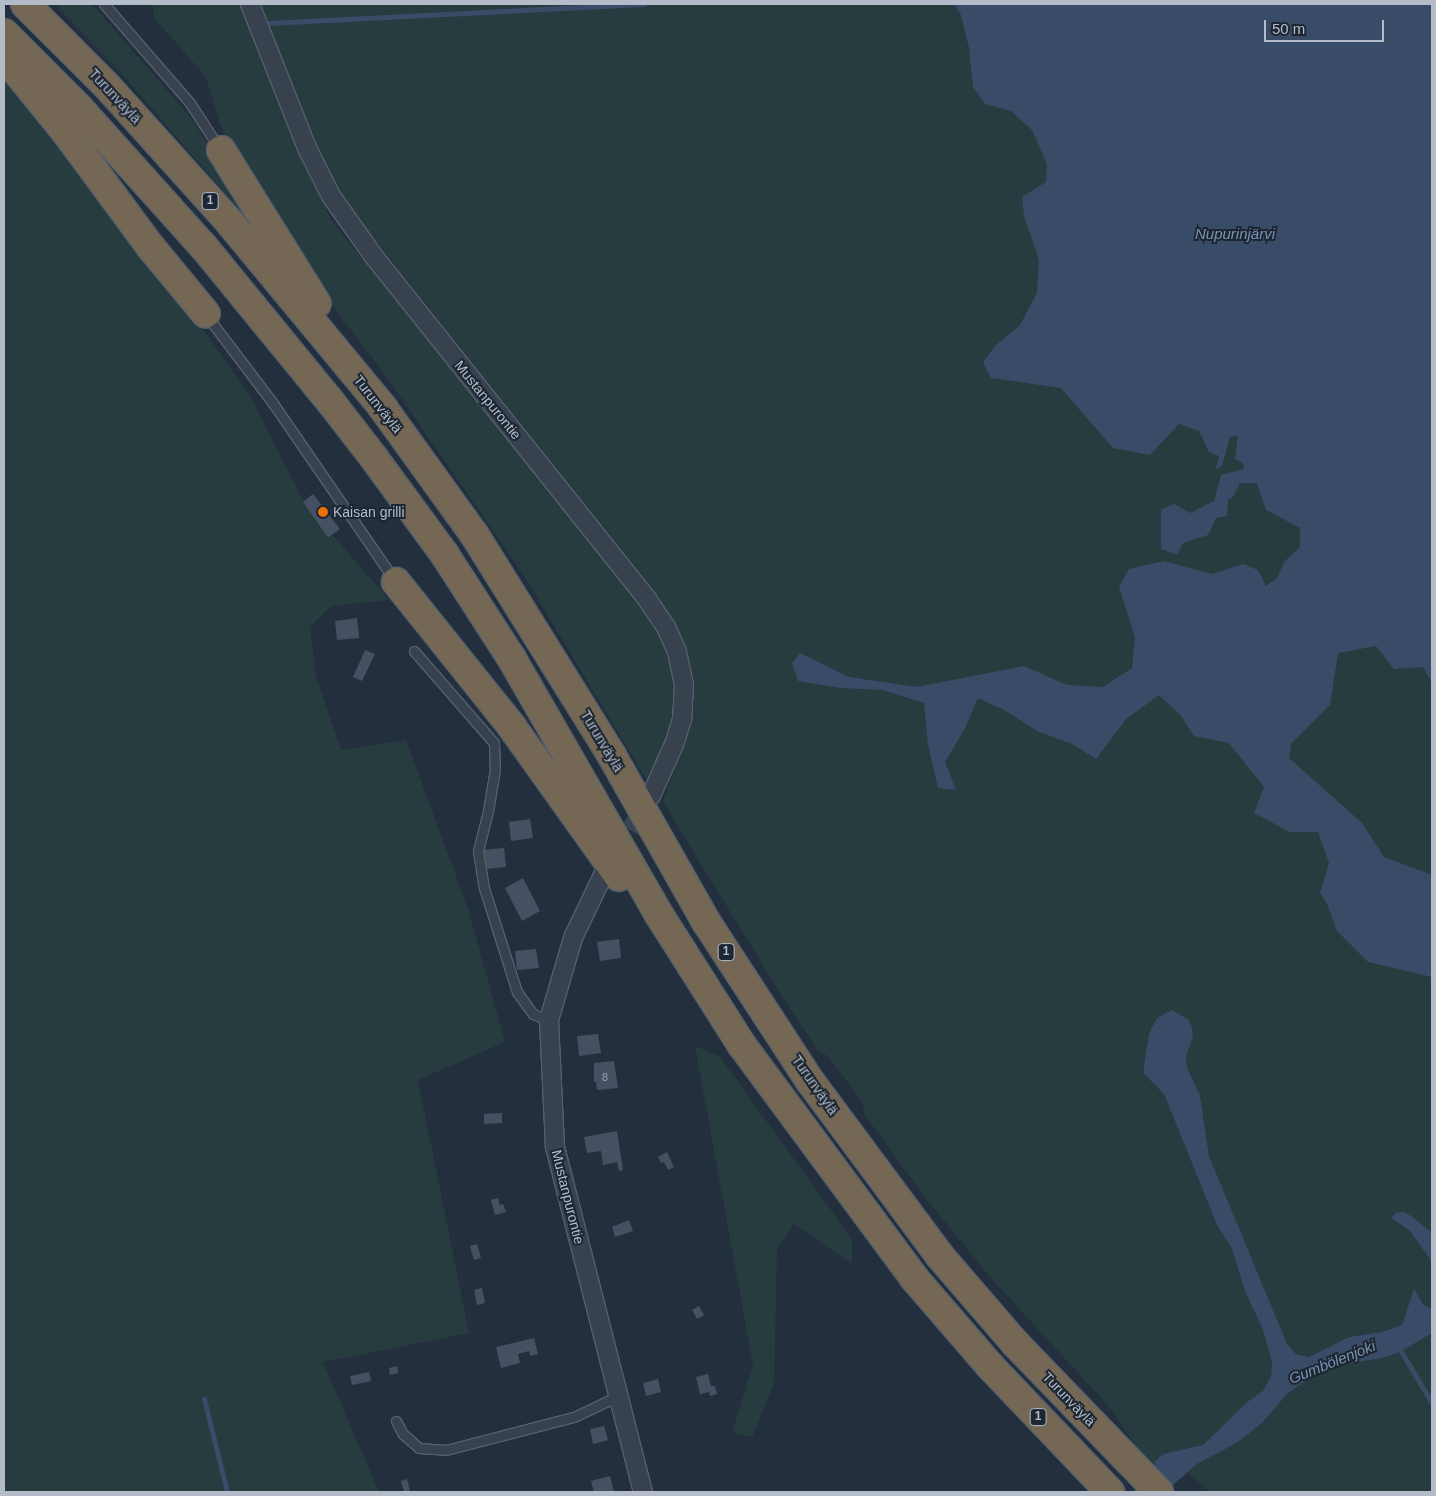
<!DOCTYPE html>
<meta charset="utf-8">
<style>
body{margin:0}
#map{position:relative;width:1436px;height:1496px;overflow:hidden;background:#242f3e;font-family:Arial,sans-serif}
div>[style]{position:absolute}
.green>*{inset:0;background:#263c3f}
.water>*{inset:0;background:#394c67}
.stream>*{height:5px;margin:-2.5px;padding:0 2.5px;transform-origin:2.5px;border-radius:2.5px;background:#394c67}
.building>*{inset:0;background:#455162}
.street-tunnel>*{height:18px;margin-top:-9px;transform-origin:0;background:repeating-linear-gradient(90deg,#3a4453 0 18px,transparent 0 27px)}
.roads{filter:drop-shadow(1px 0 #565f6c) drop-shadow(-1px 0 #565f6c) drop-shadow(0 1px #565f6c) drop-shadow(0 -1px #565f6c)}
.lane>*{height:9px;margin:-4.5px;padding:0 4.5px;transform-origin:4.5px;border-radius:4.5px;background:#38414e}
.street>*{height:18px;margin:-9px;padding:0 9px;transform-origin:9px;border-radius:9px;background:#38414e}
.highway>*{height:28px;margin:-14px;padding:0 14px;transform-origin:14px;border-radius:14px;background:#746855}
.dots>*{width:14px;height:14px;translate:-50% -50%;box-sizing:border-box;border:2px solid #1d2633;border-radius:50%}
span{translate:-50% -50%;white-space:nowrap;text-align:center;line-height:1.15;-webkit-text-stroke:4px #1d2633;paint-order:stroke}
.number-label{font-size:11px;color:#98a1af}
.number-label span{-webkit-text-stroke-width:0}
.shield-label span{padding:1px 4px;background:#1d2633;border:1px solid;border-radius:4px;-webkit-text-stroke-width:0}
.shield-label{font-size:12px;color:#b4bcc9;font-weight:700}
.street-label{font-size:14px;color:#b4bcc9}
.poi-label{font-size:14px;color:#b4bcc9}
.left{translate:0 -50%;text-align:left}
.water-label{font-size:15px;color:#7c92b1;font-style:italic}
.frame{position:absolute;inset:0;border:5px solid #b4bcc9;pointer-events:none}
.scale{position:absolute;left:1264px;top:20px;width:120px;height:22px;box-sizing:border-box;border:2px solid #b4bcc9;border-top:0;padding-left:6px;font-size:15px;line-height:18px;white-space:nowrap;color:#b4bcc9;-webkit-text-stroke:4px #1d2633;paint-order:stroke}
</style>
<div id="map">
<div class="green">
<i style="clip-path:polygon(55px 4px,86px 4px,95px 7px,191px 118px,267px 242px,128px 81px)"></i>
<i style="clip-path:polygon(153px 4px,242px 4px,309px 175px,332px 221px,646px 613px,664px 646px,672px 672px,674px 705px,664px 748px,647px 781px,523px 574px,386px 376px,332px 305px,231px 146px,220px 124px,206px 77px,154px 18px)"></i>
<i style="clip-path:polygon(260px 4px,992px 4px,1161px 360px,1432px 565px,1432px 1233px,1413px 1217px,1404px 1213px,1396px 1213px,1399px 1224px,1410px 1231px,1432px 1262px,1432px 1309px,1423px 1304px,1414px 1290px,1402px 1325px,1382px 1332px,1348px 1337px,1309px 1357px,1296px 1354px,1286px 1344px,1209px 1156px,1200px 1095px,1187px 1068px,1186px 1056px,1193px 1037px,1188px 1019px,1180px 1014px,1149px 1033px,1143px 1073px,1164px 1094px,1217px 1225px,1232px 1249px,1245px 1291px,1263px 1330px,1272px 1362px,1271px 1376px,1263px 1391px,1247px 1402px,1203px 1445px,1163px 1454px,1154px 1466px,1137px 1449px,1112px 1410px,991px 1278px,927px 1200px,864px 1114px,863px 1103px,828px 1056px,818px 1051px,778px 990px,663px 802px,678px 758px,678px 635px,648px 583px,355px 215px,334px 186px,308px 132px)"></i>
<i style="clip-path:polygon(4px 73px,158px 266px,251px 397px,304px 502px,315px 517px,314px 519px,328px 538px,333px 535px,389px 600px,331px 606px,310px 627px,316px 676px,341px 750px,406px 740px,468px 909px,505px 1042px,418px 1080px,469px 1333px,323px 1362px,379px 1492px,4px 1492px)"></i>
<i style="clip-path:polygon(695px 1046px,720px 1057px,852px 1239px,852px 1264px,794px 1224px,777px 1250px,774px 1383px,752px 1437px,732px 1432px,753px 1365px)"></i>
<i style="clip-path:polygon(1432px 1333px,1432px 1492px,1210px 1492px,1187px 1473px,1197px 1464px,1238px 1441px,1262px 1423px,1287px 1394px,1317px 1373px,1338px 1365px,1383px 1358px,1402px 1351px)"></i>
</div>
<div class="water">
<i style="clip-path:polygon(954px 4px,1432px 4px,1432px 683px,1423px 667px,1394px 669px,1376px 646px,1338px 653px,1330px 705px,1291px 744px,1289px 758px,1362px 823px,1384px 857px,1432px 875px,1432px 977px,1368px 962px,1337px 931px,1327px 904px,1320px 893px,1329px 863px,1318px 832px,1290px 832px,1254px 813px,1264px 787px,1229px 743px,1194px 736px,1181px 716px,1159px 695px,1126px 719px,1096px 759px,1072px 744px,1037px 731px,1006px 711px,978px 698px,964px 730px,945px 762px,956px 790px,938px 788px,928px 745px,924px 703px,883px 690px,841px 688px,798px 681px,792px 663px,800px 653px,849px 677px,916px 687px,1024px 666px,1067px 685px,1103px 687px,1132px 668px,1135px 637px,1119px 587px,1129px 569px,1164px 561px,1212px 574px,1243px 564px,1258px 570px,1266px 586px,1277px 578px,1284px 562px,1300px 547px,1300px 528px,1266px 510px,1257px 483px,1240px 483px,1233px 497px,1228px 500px,1227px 516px,1216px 518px,1208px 535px,1183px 543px,1177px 555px,1161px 549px,1161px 510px,1174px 504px,1190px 513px,1214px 501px,1221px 475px,1244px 469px,1243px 463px,1235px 459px,1238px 435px,1230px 437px,1222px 466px,1216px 469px,1219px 456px,1209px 452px,1199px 431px,1179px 424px,1150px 455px,1113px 448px,1061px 388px,991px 378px,983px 362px,995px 346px,1020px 325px,1037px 293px,1039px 260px,1024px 216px,1022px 197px,1046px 182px,1047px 164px,1032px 130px,1011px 111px,985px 104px,973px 87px,969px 48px,961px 15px)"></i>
<i style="clip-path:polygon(1172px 1010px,1188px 1019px,1192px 1028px,1193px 1037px,1186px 1056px,1187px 1068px,1200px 1095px,1209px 1156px,1287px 1344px,1296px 1354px,1309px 1357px,1349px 1337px,1382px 1332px,1402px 1325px,1414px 1289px,1423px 1304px,1432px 1309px,1432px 1333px,1402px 1351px,1383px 1358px,1338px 1365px,1317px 1373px,1287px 1394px,1262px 1423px,1238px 1442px,1197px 1464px,1165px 1492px,1132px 1492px,1152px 1475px,1155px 1462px,1163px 1454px,1203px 1445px,1247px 1402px,1263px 1391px,1271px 1376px,1272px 1362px,1263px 1330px,1245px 1291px,1232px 1249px,1217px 1225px,1164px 1094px,1143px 1073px,1149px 1033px,1157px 1018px)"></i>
<i style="clip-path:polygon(1404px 1212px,1413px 1217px,1432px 1233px,1432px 1262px,1410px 1231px,1391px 1218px,1396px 1213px)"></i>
</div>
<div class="stream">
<i style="left:268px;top:23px;width:377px;rotate:-2.9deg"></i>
<i style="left:1399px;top:1348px;width:64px;rotate:59deg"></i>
<i style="left:204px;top:1399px;width:96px;rotate:76.1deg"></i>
</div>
<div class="building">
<i style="clip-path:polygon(313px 494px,340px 529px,328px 538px,303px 502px)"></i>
<i style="clip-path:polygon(357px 618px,359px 638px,337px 640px,335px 621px)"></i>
<i style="clip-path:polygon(365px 650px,375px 654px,362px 681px,353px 677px)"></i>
<i style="clip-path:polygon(530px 819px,533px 838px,511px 841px,509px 822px)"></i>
<i style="clip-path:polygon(504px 848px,506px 867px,485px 869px,483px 850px)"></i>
<i style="clip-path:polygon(523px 878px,540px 911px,522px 921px,505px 888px)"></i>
<i style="clip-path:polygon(619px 939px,621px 958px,600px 961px,597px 942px)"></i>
<i style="clip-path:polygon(536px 949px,539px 968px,517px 970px,515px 951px)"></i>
<i style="clip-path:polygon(598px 1034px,601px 1053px,579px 1056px,577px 1036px)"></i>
<i style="clip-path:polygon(614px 1061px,618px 1088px,597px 1090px,596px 1082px,594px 1082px,594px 1063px)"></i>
<i style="clip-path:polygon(502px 1113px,502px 1123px,484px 1124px,484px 1114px)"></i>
<i style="clip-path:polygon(617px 1131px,623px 1170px,619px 1171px,617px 1162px,603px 1165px,601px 1151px,587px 1153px,584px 1137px)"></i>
<i style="clip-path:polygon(667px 1152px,674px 1167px,668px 1170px,664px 1162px,661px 1163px,658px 1157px)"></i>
<i style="clip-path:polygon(498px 1198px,500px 1205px,503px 1204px,506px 1212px,495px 1215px,491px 1200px)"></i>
<i style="clip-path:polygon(629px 1220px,633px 1231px,615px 1237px,612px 1227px)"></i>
<i style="clip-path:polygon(477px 1244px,481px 1258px,474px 1260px,470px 1246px)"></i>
<i style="clip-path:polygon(482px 1288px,485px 1303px,477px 1305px,474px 1290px)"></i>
<i style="clip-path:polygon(699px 1306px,704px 1315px,697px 1319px,692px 1310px)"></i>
<i style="clip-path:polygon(534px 1338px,538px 1354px,530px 1356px,529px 1351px,518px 1354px,520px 1363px,501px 1368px,496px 1347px)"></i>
<i style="clip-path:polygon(397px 1366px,398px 1373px,390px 1375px,389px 1368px)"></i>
<i style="clip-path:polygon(369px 1372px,371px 1381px,352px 1385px,350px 1376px)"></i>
<i style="clip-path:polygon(708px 1374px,711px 1386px,715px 1386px,717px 1394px,710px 1396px,709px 1392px,700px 1394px,696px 1377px)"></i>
<i style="clip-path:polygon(658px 1379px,661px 1392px,646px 1396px,643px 1383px)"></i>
<i style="clip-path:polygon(604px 1426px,608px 1440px,593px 1444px,590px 1429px)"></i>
<i style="clip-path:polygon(610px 1476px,614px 1492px,594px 1492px,591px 1481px)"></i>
<i style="clip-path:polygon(407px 1479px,410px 1491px,404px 1492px,401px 1481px)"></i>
</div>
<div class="street-tunnel">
<i style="left:616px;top:853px;width:60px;rotate:-58.7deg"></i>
</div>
<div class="roads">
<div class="lane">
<i style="left:104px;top:4px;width:131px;rotate:49deg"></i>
<i style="left:190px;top:103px;width:54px;rotate:57.2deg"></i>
<i style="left:207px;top:316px;width:108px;rotate:52.9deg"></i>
<i style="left:272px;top:402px;width:217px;rotate:55.5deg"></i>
<i style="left:414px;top:651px;width:122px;rotate:49deg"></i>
<i style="left:494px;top:743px;width:26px;rotate:88deg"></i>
<i style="left:495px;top:769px;width:43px;rotate:99.5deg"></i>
<i style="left:488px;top:811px;width:41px;rotate:104deg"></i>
<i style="left:478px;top:851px;width:37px;rotate:81deg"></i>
<i style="left:484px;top:888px;width:109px;rotate:72.4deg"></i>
<i style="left:517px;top:992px;width:27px;rotate:54deg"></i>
<i style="left:533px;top:1014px;width:17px;rotate:21deg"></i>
<i style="left:396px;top:1421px;width:15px;rotate:62deg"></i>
<i style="left:403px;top:1434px;width:21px;rotate:41deg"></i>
<i style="left:419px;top:1448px;width:27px;rotate:4deg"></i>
<i style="left:446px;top:1450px;width:132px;rotate:-14.5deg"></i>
<i style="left:574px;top:1417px;width:49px;rotate:-25.5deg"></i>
</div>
<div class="street">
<i style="left:250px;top:4px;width:155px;rotate:68.4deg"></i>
<i style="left:307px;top:148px;width:54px;rotate:63.4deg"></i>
<i style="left:331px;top:196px;width:76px;rotate:54.6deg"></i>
<i style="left:375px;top:258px;width:436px;rotate:51.4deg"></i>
<i style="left:647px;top:599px;width:34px;rotate:56deg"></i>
<i style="left:666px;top:627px;width:27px;rotate:66deg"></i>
<i style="left:677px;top:652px;width:33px;rotate:78deg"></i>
<i style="left:684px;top:684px;width:35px;rotate:93deg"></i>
<i style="left:682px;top:719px;width:24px;rotate:107deg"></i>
<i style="left:675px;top:742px;width:59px;rotate:114deg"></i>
<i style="left:603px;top:875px;width:70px;rotate:115.5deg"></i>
<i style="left:573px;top:938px;width:85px;rotate:106.3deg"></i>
<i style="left:549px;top:1020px;width:127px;rotate:87.3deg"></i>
<i style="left:555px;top:1147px;width:356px;rotate:75.7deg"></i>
</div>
<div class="highway">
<i style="left:25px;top:4px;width:115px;rotate:45deg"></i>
<i style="left:106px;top:85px;width:187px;rotate:48deg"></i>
<i style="left:231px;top:224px;width:239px;rotate:50.4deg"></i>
<i style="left:383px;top:408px;width:155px;rotate:54.2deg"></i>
<i style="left:474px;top:534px;width:261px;rotate:58.1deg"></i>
<i style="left:612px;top:756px;width:189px;rotate:60.4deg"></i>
<i style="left:705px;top:920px;width:192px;rotate:56.9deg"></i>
<i style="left:810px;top:1081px;width:217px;rotate:53.4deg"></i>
<i style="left:939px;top:1255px;width:116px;rotate:49.2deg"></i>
<i style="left:1015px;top:1343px;width:207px;rotate:46deg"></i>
<i style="left:4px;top:33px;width:106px;rotate:45deg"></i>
<i style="left:79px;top:108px;width:186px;rotate:48.1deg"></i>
<i style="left:203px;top:246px;width:200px;rotate:50.7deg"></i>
<i style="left:330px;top:401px;width:72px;rotate:52.3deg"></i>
<i style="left:374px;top:458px;width:120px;rotate:53.8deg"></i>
<i style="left:445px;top:555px;width:124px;rotate:57.2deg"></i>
<i style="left:512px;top:659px;width:293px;rotate:60.1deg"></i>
<i style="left:658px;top:913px;width:155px;rotate:57.6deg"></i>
<i style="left:741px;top:1044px;width:291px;rotate:53.5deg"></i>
<i style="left:914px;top:1278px;width:116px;rotate:49.2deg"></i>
<i style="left:990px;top:1366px;width:174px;rotate:46.4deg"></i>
<i style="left:4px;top:56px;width:97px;rotate:50.9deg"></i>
<i style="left:65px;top:131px;width:142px;rotate:53.6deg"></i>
<i style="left:149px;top:245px;width:89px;rotate:50.4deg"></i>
<i style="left:221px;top:150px;width:181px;rotate:58.1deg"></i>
<i style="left:396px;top:582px;width:186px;rotate:51.3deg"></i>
<i style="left:512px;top:727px;width:184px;rotate:54.5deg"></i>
</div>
</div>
<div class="dots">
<i style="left:323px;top:512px;background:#e8710a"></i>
</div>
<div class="number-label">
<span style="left:605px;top:1077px">8</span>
</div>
<div class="shield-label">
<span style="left:210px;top:201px">1</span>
<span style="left:726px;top:952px">1</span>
<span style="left:1038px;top:1417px">1</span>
</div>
<div class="street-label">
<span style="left:115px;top:96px;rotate:47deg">Turunväylä</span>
<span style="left:488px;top:400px;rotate:51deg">Mustanpurontie</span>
<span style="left:378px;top:404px;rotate:52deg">Turunväylä</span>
<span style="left:602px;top:741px;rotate:59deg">Turunväylä</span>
<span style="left:815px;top:1085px;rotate:55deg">Turunväylä</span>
<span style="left:568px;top:1197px;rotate:76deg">Mustanpurontie</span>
<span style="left:1069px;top:1399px;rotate:46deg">Turunväylä</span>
</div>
<div class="poi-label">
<span class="left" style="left:333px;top:512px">Kaisan grilli</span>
</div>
<div class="water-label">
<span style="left:1235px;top:234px">Nupurinjärvi</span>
<span style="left:1332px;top:1362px;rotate:-22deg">Gumbölenjoki</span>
</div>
<div class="frame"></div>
<div class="scale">50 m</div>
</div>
